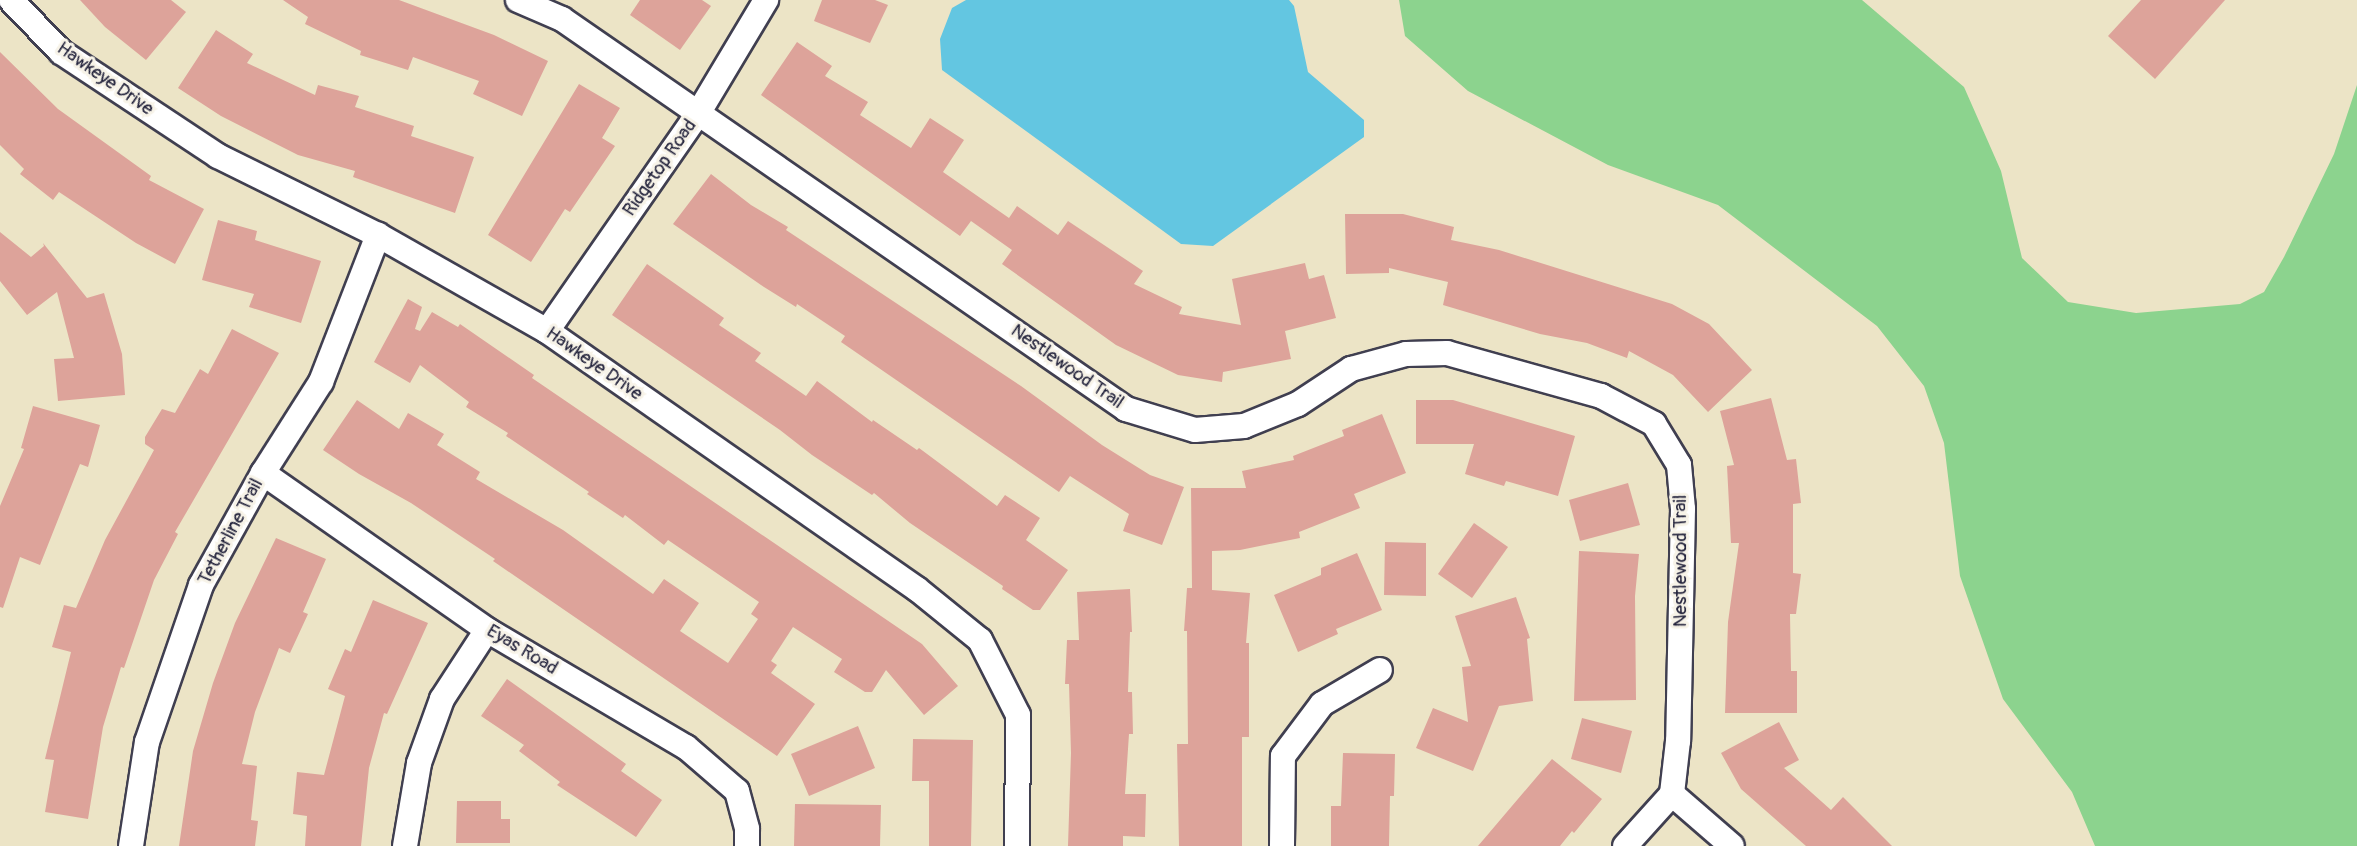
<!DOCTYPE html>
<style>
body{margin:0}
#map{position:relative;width:2357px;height:846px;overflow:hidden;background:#ece4c6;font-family:Pangolin,sans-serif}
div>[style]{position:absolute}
.green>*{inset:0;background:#8cd38e}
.water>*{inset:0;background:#63c6e1}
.building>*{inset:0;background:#dda39a}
.roads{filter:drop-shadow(2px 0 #403f50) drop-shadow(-2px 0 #403f50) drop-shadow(0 2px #403f50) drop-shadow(0 -2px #403f50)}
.street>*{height:24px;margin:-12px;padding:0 12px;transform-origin:12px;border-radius:12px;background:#fff}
span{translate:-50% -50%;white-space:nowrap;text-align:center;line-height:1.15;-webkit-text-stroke:6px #f7f3e8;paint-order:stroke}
.street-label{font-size:19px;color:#22223b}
</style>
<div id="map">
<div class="green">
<i style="clip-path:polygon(1399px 0,1862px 0,1964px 87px,2001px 171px,2022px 258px,2068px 302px,2136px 313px,2240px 304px,2264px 292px,2284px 257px,2334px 154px,2357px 85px,2357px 846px,2095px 846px,2072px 792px,2003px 699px,1960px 576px,1944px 443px,1924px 386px,1877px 326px,1718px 205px,1608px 165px,1468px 91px,1405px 36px)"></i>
</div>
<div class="water">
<i style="clip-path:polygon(966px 0,1289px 0,1294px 6px,1308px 72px,1364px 120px,1364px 137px,1213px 246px,1181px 244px,942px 70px,940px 39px,952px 8px)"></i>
</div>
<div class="building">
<i style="clip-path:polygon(80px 0,171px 0,186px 12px,146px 60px,105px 27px)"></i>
<i style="clip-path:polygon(283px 0,399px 0,494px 35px,548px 61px,522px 116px,473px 94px,479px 81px,413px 57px,408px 70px,360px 55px,361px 51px,305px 24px,308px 17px)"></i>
<i style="clip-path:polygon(640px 0,702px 0,711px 6px,680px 50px,630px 15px)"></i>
<i style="clip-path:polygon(822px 0,875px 0,888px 5px,870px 43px,814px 21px)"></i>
<i style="clip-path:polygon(2141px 0,2225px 0,2155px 79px,2108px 36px)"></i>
<i style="clip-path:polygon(216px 30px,253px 54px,247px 63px,315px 95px,318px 85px,359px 96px,355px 107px,414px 126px,411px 136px,474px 157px,455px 213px,353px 177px,355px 171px,298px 155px,221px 116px,178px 88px)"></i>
<i style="clip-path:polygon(797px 42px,832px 66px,825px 76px,868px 102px,860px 115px,911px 148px,930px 118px,964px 140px,943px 172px,1009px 218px,1017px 206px,1058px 235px,1068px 221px,1143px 271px,1134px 284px,1182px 307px,1179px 314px,1241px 325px,1232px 279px,1305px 263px,1309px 279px,1324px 275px,1336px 318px,1285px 331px,1291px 359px,1223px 372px,1222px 382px,1178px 375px,1116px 345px,1002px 264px,1012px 250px,971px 221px,960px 236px,761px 95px)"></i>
<i style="clip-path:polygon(0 52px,58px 109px,151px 176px,149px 180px,204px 209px,175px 264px,136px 243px,59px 192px,53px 200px,20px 174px,24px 169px,0 145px)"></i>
<i style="clip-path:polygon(579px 84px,620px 108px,602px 138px,615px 146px,570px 212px,565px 209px,531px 262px,488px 235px)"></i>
<i style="clip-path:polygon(711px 174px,751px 205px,788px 227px,786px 230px,1021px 386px,1102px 445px,1150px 475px,1184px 487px,1162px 545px,1123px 531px,1129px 514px,1070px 476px,1059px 492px,841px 342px,845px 336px,797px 304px,796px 307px,761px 285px,673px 224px)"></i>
<i style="clip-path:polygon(1345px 214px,1403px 214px,1454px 227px,1451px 240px,1499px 250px,1672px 304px,1709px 324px,1752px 370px,1708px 412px,1673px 375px,1629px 351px,1627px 358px,1587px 343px,1540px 334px,1443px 305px,1448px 282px,1389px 268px,1389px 273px,1346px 274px)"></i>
<i style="clip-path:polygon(218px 220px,257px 231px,255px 240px,321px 261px,301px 323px,249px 307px,254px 294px,202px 280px)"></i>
<i style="clip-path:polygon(0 232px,31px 257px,44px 246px,43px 243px,87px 298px,104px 293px,122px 354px,125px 395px,58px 401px,54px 359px,74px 358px,57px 292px,27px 315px,0 281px)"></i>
<i style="clip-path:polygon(647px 264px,724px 318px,719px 325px,761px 353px,755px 361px,806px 396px,817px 381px,872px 422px,873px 420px,917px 450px,919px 448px,997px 506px,1005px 495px,1040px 518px,1026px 540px,1068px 570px,1040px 610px,1033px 610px,1002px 589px,1003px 586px,910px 523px,874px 493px,872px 495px,812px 455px,780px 430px,612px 315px)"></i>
<i style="clip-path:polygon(408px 299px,422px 307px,415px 329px,420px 331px,432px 312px,458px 327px,460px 324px,534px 375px,532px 378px,922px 644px,958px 686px,924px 715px,886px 670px,872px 692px,865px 692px,834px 672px,842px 659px,793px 627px,771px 661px,777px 665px,771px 673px,815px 704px,777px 756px,493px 561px,495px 559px,411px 503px,359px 474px,323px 450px,357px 400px,399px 429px,408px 413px,444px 434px,437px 445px,480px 472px,476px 479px,563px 530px,653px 594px,664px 579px,699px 603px,680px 631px,728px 663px,758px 619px,751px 614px,759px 602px,668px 540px,664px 545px,625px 515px,623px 518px,587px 494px,589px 492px,506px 436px,508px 433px,466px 407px,469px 402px,420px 365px,410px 383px,374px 362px)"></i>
<i style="clip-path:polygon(232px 329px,279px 353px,175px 532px,178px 534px,154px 580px,124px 668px,121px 667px,103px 727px,88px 819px,45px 812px,54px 760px,45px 759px,71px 652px,52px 647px,64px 605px,76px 608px,105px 540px,154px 450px,145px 444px,145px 437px,162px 409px,175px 413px,200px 369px,208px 374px)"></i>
<i style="clip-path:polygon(1771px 398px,1787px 460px,1796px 459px,1801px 503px,1793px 504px,1793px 573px,1801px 574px,1796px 614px,1790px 614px,1791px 671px,1797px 671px,1797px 713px,1725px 713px,1728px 622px,1739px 543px,1731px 543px,1727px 466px,1734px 465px,1720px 411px)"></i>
<i style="clip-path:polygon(1416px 400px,1453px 400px,1575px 436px,1558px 496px,1506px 481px,1504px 486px,1465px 474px,1474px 444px,1416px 444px)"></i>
<i style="clip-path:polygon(33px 406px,100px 425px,88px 467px,80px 464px,40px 565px,20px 557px,3px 608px,0 607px,0 506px,24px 449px,21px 448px)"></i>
<i style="clip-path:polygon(1382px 414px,1406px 473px,1354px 494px,1360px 508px,1299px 532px,1300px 538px,1240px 550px,1212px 551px,1212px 590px,1250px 593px,1246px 643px,1249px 643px,1249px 737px,1242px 737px,1242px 846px,1179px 846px,1177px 744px,1188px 744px,1187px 631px,1184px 631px,1187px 588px,1192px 588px,1191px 488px,1246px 488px,1242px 471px,1294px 460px,1293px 456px,1344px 436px,1342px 430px)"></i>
<i style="clip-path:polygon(1628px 483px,1640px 525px,1580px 541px,1569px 500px)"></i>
<i style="clip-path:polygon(1474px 523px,1508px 547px,1472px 598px,1438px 574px)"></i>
<i style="clip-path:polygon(276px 538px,326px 559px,303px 612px,308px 614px,290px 653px,279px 648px,255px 712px,242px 764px,257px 766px,251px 820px,258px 821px,255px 846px,179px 846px,193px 751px,213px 683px,235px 623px)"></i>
<i style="clip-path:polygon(1385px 542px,1426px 543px,1426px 596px,1384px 595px)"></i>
<i style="clip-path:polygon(1579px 551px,1639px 554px,1635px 596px,1636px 700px,1574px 701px)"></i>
<i style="clip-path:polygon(1357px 553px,1382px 610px,1336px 629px,1338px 634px,1298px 652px,1274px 595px,1321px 575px,1321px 568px)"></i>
<i style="clip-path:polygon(1130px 589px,1132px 632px,1130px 632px,1128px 692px,1132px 692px,1133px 734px,1129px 734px,1125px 794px,1146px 794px,1145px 837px,1123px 836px,1123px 846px,1068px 846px,1071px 753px,1069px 684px,1065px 684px,1067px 640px,1079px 640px,1077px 592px)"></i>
<i style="clip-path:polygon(1516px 597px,1530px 638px,1527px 639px,1533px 701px,1499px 706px,1473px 771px,1416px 748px,1433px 708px,1468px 722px,1462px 667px,1471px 666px,1455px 616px)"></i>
<i style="clip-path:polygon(373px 600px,428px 623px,387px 714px,384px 713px,369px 768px,361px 846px,305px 846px,307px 816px,293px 814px,297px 772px,324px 775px,345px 696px,328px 689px,345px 649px,351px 652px)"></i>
<i style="clip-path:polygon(507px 679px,626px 764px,621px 771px,662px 800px,636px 837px,557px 785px,560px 782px,519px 751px,524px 745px,481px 716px)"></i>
<i style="clip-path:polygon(1582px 718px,1632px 731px,1621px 773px,1571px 759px)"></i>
<i style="clip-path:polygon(1779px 722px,1799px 760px,1784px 768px,1831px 810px,1843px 797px,1892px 846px,1806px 846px,1741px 789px,1721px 753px)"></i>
<i style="clip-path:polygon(858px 726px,875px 768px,809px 796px,791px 754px)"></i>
<i style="clip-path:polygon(913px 739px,973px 740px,971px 846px,929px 846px,929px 781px,912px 781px)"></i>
<i style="clip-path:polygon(1343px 753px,1395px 754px,1394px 796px,1390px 796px,1389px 846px,1331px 846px,1331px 806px,1341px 806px)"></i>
<i style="clip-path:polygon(1552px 759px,1602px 799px,1574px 833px,1572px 831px,1560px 846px,1478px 846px)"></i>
<i style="clip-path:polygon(457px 801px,501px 801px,501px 819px,510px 819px,510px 843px,456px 843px)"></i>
<i style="clip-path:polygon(795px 804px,881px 805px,880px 846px,794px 846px)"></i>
</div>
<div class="roads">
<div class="street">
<i style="left:11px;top:0;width:72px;rotate:46.1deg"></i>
<i style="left:61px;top:52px;width:188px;rotate:33.5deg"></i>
<i style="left:218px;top:156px;width:178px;rotate:26.3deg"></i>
<i style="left:378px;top:235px;width:194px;rotate:29.6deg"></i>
<i style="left:547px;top:331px;width:451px;rotate:34.9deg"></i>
<i style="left:917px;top:589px;width:81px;rotate:39deg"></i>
<i style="left:980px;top:640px;width:84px;rotate:63.1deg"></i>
<i style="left:1018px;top:715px;width:131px;rotate:90.4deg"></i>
<i style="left:518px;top:0;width:48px;rotate:23.4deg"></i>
<i style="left:562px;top:19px;width:686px;rotate:34.66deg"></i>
<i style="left:1126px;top:409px;width:72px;rotate:16.9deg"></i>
<i style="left:1195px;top:430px;width:49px;rotate:-4.7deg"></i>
<i style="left:1244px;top:426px;width:58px;rotate:-22.2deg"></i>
<i style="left:1298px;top:404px;width:64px;rotate:-33.4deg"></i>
<i style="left:1351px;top:369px;width:57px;rotate:-15.3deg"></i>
<i style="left:1406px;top:354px;width:41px;rotate:-1.4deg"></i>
<i style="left:1447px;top:353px;width:160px;rotate:15.6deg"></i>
<i style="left:1601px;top:396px;width:60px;rotate:27.8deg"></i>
<i style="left:1654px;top:424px;width:48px;rotate:58.6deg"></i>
<i style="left:1679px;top:465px;width:44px;rotate:84.8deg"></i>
<i style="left:1683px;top:509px;width:232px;rotate:91.2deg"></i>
<i style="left:1678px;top:741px;width:53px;rotate:96.5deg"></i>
<i style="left:1672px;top:794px;width:70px;rotate:132.1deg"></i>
<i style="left:547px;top:331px;width:267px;rotate:-55.2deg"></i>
<i style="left:699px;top:112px;width:131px;rotate:-59.1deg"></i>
<i style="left:263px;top:473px;width:274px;rotate:35deg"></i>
<i style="left:487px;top:630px;width:231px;rotate:30.5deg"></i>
<i style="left:686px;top:747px;width:67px;rotate:40.8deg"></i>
<i style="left:737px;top:791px;width:39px;rotate:75deg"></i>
<i style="left:747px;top:829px;width:17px;rotate:90deg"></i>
<i style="left:1672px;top:794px;width:79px;rotate:40.9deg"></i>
<i style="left:131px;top:846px;width:105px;rotate:-81.3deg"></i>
<i style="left:147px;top:742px;width:166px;rotate:-71deg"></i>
<i style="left:201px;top:585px;width:128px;rotate:-61deg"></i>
<i style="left:263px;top:473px;width:108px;rotate:-57.5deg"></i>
<i style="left:321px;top:382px;width:158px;rotate:-68.8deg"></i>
<i style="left:405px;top:846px;width:84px;rotate:-80.4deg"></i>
<i style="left:419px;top:763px;width:68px;rotate:-70.2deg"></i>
<i style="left:442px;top:699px;width:82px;rotate:-56.9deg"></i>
<i style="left:1282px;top:846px;width:90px;rotate:-89.4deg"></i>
<i style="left:1283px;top:756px;width:65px;rotate:-53.1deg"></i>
<i style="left:1322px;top:704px;width:67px;rotate:-30.4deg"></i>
</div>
</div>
<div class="street-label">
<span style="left:105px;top:79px;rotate:35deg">Hawkeye Drive</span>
<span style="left:660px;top:168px;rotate:-55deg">Ridgetop Road</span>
<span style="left:594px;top:364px;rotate:35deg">Hawkeye Drive</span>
<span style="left:1067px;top:367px;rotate:35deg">Nestlewood Trail</span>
<span style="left:231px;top:532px;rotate:-62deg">Tetherline Trail</span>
<span style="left:1681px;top:561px;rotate:-90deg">Nestlewood Trail</span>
<span style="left:522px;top:650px;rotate:31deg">Eyas Road</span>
</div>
</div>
